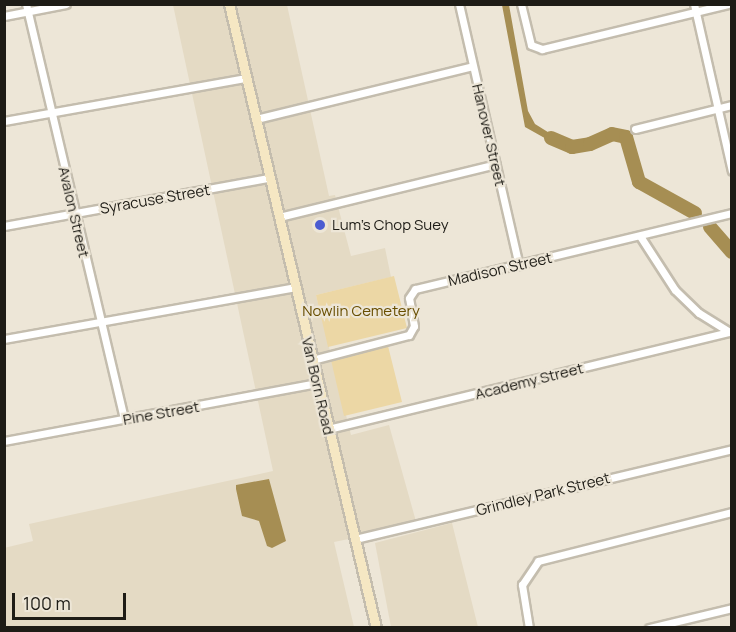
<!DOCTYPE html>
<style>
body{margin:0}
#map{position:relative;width:736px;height:632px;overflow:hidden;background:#ede6d7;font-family:Manrope,sans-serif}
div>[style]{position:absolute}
.built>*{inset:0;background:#e4dac4}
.green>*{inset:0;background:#ecd7a5}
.water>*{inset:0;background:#a68e53}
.river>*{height:14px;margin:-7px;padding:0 7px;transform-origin:7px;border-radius:7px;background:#a68e53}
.roads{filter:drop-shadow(2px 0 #c4bdae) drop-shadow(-2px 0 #c4bdae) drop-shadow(0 2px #c4bdae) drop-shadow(0 -2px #c4bdae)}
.minor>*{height:7px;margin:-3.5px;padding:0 3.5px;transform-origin:3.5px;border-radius:3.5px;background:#fff}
.secondary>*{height:9px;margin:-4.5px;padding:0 4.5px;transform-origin:4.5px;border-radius:4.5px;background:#f5e7c3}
.dots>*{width:16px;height:16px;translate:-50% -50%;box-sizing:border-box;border:3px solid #ede6d7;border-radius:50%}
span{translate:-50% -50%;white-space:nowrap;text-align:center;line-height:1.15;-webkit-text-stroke:4.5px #ede6d7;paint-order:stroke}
.street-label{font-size:15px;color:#1e1c16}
.poi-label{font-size:15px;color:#1e1c16}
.left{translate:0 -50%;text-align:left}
.park-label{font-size:15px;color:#684e00}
.frame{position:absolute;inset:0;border:6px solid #1e1c16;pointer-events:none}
.scale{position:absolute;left:12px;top:593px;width:114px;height:27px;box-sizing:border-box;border:3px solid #1e1c16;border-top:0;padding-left:8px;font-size:18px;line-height:21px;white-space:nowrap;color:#1e1c16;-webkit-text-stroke:4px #ede6d7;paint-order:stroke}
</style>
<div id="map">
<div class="built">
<i style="clip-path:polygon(173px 5px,287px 5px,329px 196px,335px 195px,351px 256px,385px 248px,391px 277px,316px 295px,351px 435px,389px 425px,417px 525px,334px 542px,354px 627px,5px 627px,4px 548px,33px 541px,29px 524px,273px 471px)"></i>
<i style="clip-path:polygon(452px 523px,478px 627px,391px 627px,375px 543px)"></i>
</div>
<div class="green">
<i style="clip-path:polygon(394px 276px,407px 328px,328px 347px,316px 295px)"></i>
<i style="clip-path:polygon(388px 346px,402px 402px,344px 416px,331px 360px)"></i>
</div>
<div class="water">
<i style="clip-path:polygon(502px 5px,509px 5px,528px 111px,535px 124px,567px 144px,566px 150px,525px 127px)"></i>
<i style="clip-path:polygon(269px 479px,286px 541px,272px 548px,267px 546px,259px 521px,242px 516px,236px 489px,236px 485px)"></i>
</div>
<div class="river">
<i style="left:551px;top:138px;width:23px;rotate:23deg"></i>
<i style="left:572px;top:147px;width:18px;rotate:-9deg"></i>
<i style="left:590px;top:144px;width:24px;rotate:-24deg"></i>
<i style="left:612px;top:134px;width:14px;rotate:12deg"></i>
<i style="left:626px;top:137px;width:47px;rotate:73.9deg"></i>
<i style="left:639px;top:182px;width:64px;rotate:29deg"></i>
<i style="left:710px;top:227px;width:33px;rotate:49deg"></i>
</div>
<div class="roads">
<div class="minor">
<i style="left:26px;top:4px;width:426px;rotate:76.7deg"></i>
<i style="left:459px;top:4px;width:268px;rotate:77.1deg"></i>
<i style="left:521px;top:4px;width:42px;rotate:76.3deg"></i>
<i style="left:531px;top:45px;width:12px;rotate:20deg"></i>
<i style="left:542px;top:49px;width:191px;rotate:-13.6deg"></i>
<i style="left:694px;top:4px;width:171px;rotate:77.2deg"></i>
<i style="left:4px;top:16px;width:63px;rotate:-11deg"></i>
<i style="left:256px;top:119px;width:223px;rotate:-13.7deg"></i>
<i style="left:4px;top:121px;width:246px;rotate:-10.1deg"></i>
<i style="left:635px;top:129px;width:100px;rotate:-13.9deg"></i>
<i style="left:279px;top:217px;width:223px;rotate:-13.7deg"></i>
<i style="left:4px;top:226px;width:269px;rotate:-10.3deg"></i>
<i style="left:640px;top:236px;width:64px;rotate:57.1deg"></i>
<i style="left:675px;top:290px;width:33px;rotate:44deg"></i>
<i style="left:699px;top:313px;width:36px;rotate:32deg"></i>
<i style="left:4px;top:339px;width:296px;rotate:-10.1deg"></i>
<i style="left:312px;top:360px;width:100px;rotate:-14.5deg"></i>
<i style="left:409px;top:335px;width:10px;rotate:-61deg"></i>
<i style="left:414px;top:326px;width:28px;rotate:-100deg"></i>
<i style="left:409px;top:298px;width:11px;rotate:-56deg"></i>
<i style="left:415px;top:289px;width:326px;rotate:-13.5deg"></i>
<i style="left:328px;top:429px;width:413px;rotate:-13.6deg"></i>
<i style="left:4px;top:441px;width:319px;rotate:-10.5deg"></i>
<i style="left:355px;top:539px;width:388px;rotate:-13.4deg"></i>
<i style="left:529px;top:628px;width:44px;rotate:-99.2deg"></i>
<i style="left:522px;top:585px;width:29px;rotate:-56deg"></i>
<i style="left:538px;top:561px;width:200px;rotate:-14.2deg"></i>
<i style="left:649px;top:628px;width:85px;rotate:-13.5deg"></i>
</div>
<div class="secondary">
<i style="left:229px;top:4px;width:641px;rotate:76.74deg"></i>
</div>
</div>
<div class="dots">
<i style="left:320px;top:225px;background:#4b5cd1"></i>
</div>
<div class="street-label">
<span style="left:489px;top:135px;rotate:77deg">Hanover Street</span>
<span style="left:155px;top:199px;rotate:-10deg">Syracuse Street</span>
<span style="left:74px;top:212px;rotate:77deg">Avalon Street</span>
<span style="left:500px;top:269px;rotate:-13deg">Madison Street</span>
<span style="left:529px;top:381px;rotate:-14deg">Academy Street</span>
<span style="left:318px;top:386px;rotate:77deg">Van Born Road</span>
<span style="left:161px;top:413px;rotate:-10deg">Pine Street</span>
<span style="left:543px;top:494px;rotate:-14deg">Grindley Park Street</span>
</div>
<div class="poi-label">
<span class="left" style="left:332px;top:225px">Lum's Chop Suey</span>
</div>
<div class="park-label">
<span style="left:361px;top:311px">Nowlin Cemetery</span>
</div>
<div class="frame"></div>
<div class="scale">100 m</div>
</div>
